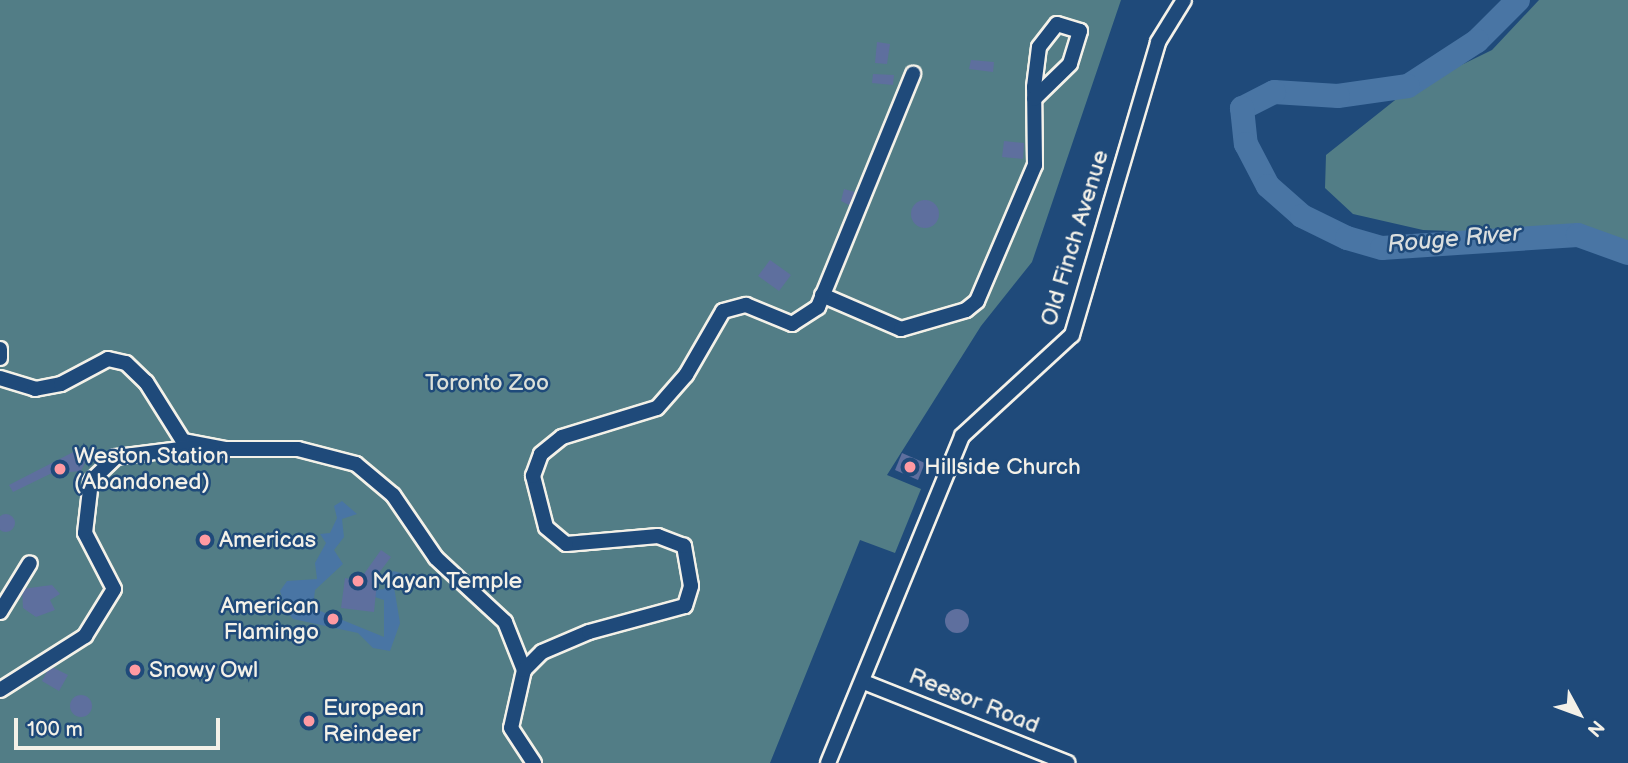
<!DOCTYPE html>
<style>
body{margin:0}
#map{position:relative;width:1628px;height:763px;overflow:hidden;background:#1f4a7a;font-family:"Balsamiq Sans",sans-serif}
div>[style]{position:absolute}
.green>*{inset:0;background:#527d86}
.water>*{inset:0;background:#4975a4}
.river>*{height:24px;margin:-12px;padding:0 12px;transform-origin:12px;border-radius:12px;background:#4975a4}
.building>*{inset:0;background:#5e6f9e}
.round{border-radius:50%}
.roads{filter:drop-shadow(2px 0 #f4f1e8) drop-shadow(-2px 0 #f4f1e8) drop-shadow(0 2px #f4f1e8) drop-shadow(0 -2px #f4f1e8)}
.minor>*{height:14px;margin:-7px;padding:0 7px;transform-origin:7px;border-radius:7px;background:#1f4a7a}
.dots>*{width:19px;height:19px;translate:-50% -50%;box-sizing:border-box;border:4px solid #1f4a7a;border-radius:50%}
span{translate:-50% -50%;white-space:nowrap;text-align:center;line-height:1.15;-webkit-text-stroke:5px #1f4a7a;paint-order:stroke}
.street-label{font-size:23px;color:#f4f1e8}
.park-label{font-size:23px;color:#dce0d9}
.poi-label{font-size:23px;color:#f4f1e8}
.left{translate:0 -50%;text-align:left}
.right{translate:-100% -50%;text-align:right}
.water-label{font-size:24px;color:#dadede;font-style:italic}
.north{position:absolute;left:1544px;top:679px;width:70px;height:70px;-webkit-text-stroke:5px #1f4a7a;paint-order:stroke;rotate:131deg;font-size:19px;font-weight:700;line-height:28px;text-align:center;color:#f4f1e8}
.north::after{content:'';display:block;margin:auto;width:24px;height:32px;background:#f4f1e8;clip-path:polygon(50% 0,100% 100%,50% 72%,0 100%)}
.scale{position:absolute;left:14px;top:718px;width:206px;height:32px;box-sizing:border-box;border:4px solid #f4f1e8;border-top:0;padding-left:9px;font-size:21px;line-height:24px;white-space:nowrap;color:#f4f1e8;-webkit-text-stroke:5px #1f4a7a;paint-order:stroke}
</style>
<div id="map">
<div class="green">
<i style="clip-path:polygon(0 0,1121px 0,1032px 262px,981px 326px,887px 475px,921px 489px,895px 553px,860px 540px,770px 763px,0 763px)"></i>
<i style="clip-path:polygon(1539px 0,1628px 0,1628px 247px,1592px 236px,1423px 230px,1353px 214px,1325px 188px,1326px 155px,1404px 93px,1492px 50px)"></i>
</div>
<div class="water">
<i style="clip-path:polygon(342px 501px,357px 514px,342px 519px,344px 537px,334px 550px,343px 564px,315px 590px,313px 608px,384px 637px,384px 600px,375px 597px,376px 590px,384px 589px,393px 571px,401px 573px,405px 579px,394px 587px,400px 623px,390px 651px,373px 648px,358px 633px,293px 619px,286px 610px,280px 591px,287px 581px,317px 579px,315px 563px,326px 543px,320px 534px,330px 533px,337px 518px,334px 506px)"></i>
</div>
<div class="river">
<i style="left:1518px;top:0;width:58px;rotate:135deg"></i>
<i style="left:1477px;top:41px;width:82px;rotate:146.9deg"></i>
<i style="left:1408px;top:86px;width:71px;rotate:171.9deg"></i>
<i style="left:1338px;top:96px;width:64px;rotate:-176.4deg"></i>
<i style="left:1274px;top:92px;width:36px;rotate:153deg"></i>
<i style="left:1242px;top:108px;width:36px;rotate:84deg"></i>
<i style="left:1246px;top:144px;width:47px;rotate:62.4deg"></i>
<i style="left:1268px;top:186px;width:45px;rotate:41.4deg"></i>
<i style="left:1302px;top:216px;width:50px;rotate:26.1deg"></i>
<i style="left:1347px;top:238px;width:36px;rotate:16deg"></i>
<i style="left:1382px;top:248px;width:196px;rotate:-3.8deg"></i>
<i style="left:1578px;top:235px;width:53px;rotate:19.8deg"></i>
</div>
<div class="building">
<i style="clip-path:polygon(877px 42px,890px 44px,887px 64px,875px 63px)"></i>
<i style="clip-path:polygon(971px 60px,994px 62px,993px 72px,969px 69px)"></i>
<i style="clip-path:polygon(873px 74px,894px 75px,893px 85px,872px 83px)"></i>
<i style="clip-path:polygon(1004px 141px,1024px 143px,1023px 159px,1002px 157px)"></i>
<i style="clip-path:polygon(844px 189px,855px 192px,851px 206px,841px 201px)"></i>
<i class="round" style="left:911px;top:200px;width:28px;height:28px"></i>
<i style="clip-path:polygon(770px 260px,791px 275px,779px 291px,758px 276px)"></i>
<i style="clip-path:polygon(85px 446px,89px 453px,81px 471px,50px 474px,13px 492px,9px 485px)"></i>
<i style="clip-path:polygon(902px 453px,925px 463px,918px 480px,895px 470px)"></i>
<i class="round" style="left:-3px;top:514px;width:18px;height:18px"></i>
<i style="clip-path:polygon(381px 550px,391px 557px,372px 582px,377px 582px,374px 612px,341px 608px,345px 578px,359px 581px)"></i>
<i style="clip-path:polygon(52px 585px,60px 594px,50px 600px,55px 610px,36px 617px,23px 608px,22px 589px)"></i>
<i class="round" style="left:945px;top:609px;width:24px;height:24px"></i>
<i style="clip-path:polygon(50px 666px,68px 675px,59px 691px,42px 681px)"></i>
<i class="round" style="left:70px;top:695px;width:22px;height:22px"></i>
</div>
<div class="roads">
<div class="minor">
<i style="left:822px;top:295px;width:86px;rotate:23.3deg"></i>
<i style="left:901px;top:329px;width:68px;rotate:-16.3deg"></i>
<i style="left:966px;top:310px;width:14px;rotate:-39deg"></i>
<i style="left:977px;top:301px;width:148px;rotate:-66.9deg"></i>
<i style="left:1035px;top:165px;width:78px;rotate:-90.7deg"></i>
<i style="left:1034px;top:87px;width:40px;rotate:-82.9deg"></i>
<i style="left:1039px;top:47px;width:29px;rotate:-52deg"></i>
<i style="left:1057px;top:24px;width:24px;rotate:17deg"></i>
<i style="left:1080px;top:31px;width:34px;rotate:107deg"></i>
<i style="left:1070px;top:64px;width:50px;rotate:135.8deg"></i>
<i style="left:0;top:349px;width:9px;rotate:90deg"></i>
<i style="left:0;top:378px;width:37px;rotate:17deg"></i>
<i style="left:35px;top:389px;width:26px;rotate:-11deg"></i>
<i style="left:61px;top:384px;width:53px;rotate:-28deg"></i>
<i style="left:108px;top:359px;width:18px;rotate:13deg"></i>
<i style="left:126px;top:363px;width:28px;rotate:44deg"></i>
<i style="left:146px;top:382px;width:70px;rotate:57.9deg"></i>
<i style="left:183px;top:441px;width:44px;rotate:10.5deg"></i>
<i style="left:226px;top:449px;width:72px"></i>
<i style="left:298px;top:449px;width:60px;rotate:14.5deg"></i>
<i style="left:356px;top:464px;width:48px;rotate:40deg"></i>
<i style="left:393px;top:495px;width:76px;rotate:55.7deg"></i>
<i style="left:436px;top:558px;width:94px;rotate:42.8deg"></i>
<i style="left:505px;top:622px;width:52px;rotate:68.4deg"></i>
<i style="left:524px;top:670px;width:59px;rotate:102.6deg"></i>
<i style="left:511px;top:728px;width:42px;rotate:56.7deg"></i>
<i style="left:0;top:612px;width:57px;rotate:-58.5deg"></i>
<i style="left:524px;top:670px;width:25px;rotate:-45deg"></i>
<i style="left:542px;top:652px;width:51px;rotate:-23.1deg"></i>
<i style="left:589px;top:632px;width:99px;rotate:-15.2deg"></i>
<i style="left:685px;top:606px;width:21px;rotate:-73deg"></i>
<i style="left:691px;top:586px;width:41px;rotate:-99.9deg"></i>
<i style="left:684px;top:546px;width:28px;rotate:-159deg"></i>
<i style="left:658px;top:536px;width:92px;rotate:175deg"></i>
<i style="left:566px;top:544px;width:26px;rotate:-140deg"></i>
<i style="left:546px;top:527px;width:53px;rotate:-104.3deg"></i>
<i style="left:533px;top:476px;width:23px;rotate:-70deg"></i>
<i style="left:541px;top:454px;width:27px;rotate:-39deg"></i>
<i style="left:562px;top:437px;width:99px;rotate:-17deg"></i>
<i style="left:657px;top:408px;width:44px;rotate:-48.7deg"></i>
<i style="left:686px;top:375px;width:74px;rotate:-60deg"></i>
<i style="left:723px;top:311px;width:24px;rotate:-15deg"></i>
<i style="left:746px;top:305px;width:50px;rotate:22.4deg"></i>
<i style="left:792px;top:324px;width:31px;rotate:-33deg"></i>
<i style="left:818px;top:307px;width:252px;rotate:-67.8deg"></i>
<i style="left:864px;top:682px;width:219px;rotate:21.7deg"></i>
<i style="left:0;top:690px;width:101px;rotate:-32.4deg"></i>
<i style="left:85px;top:636px;width:55px;rotate:-58.3deg"></i>
<i style="left:114px;top:589px;width:63px;rotate:-117.4deg"></i>
<i style="left:85px;top:533px;width:52px;rotate:-83.4deg"></i>
<i style="left:91px;top:481px;width:35px;rotate:-44deg"></i>
<i style="left:116px;top:457px;width:80px;rotate:-7.2deg"></i>
<i style="left:828px;top:763px;width:353px;rotate:-67.7deg"></i>
<i style="left:962px;top:436px;width:149px;rotate:-42.6deg"></i>
<i style="left:1072px;top:335px;width:305px;rotate:-73.6deg"></i>
<i style="left:1158px;top:42px;width:49px;rotate:-58.2deg"></i>
</div>
</div>
<div class="dots">
<i style="left:910px;top:467px;background:#ff9aa2"></i>
<i style="left:60px;top:469px;background:#ff9aa2"></i>
<i style="left:205px;top:540px;background:#ff9aa2"></i>
<i style="left:358px;top:581px;background:#ff9aa2"></i>
<i style="left:333px;top:619px;background:#ff9aa2"></i>
<i style="left:135px;top:670px;background:#ff9aa2"></i>
<i style="left:309px;top:721px;background:#ff9aa2"></i>
</div>
<div class="street-label">
<span style="left:1075px;top:238px;rotate:-73deg">Old Finch Avenue</span>
<span style="left:974px;top:701px;rotate:22deg">Reesor Road</span>
</div>
<div class="park-label">
<span style="left:487px;top:383px">Toronto Zoo</span>
</div>
<div class="poi-label">
<span class="left" style="left:74px;top:469px">Weston Station<br>(Abandoned)</span>
<span class="left" style="left:924px;top:467px">Hillside Church</span>
<span class="left" style="left:219px;top:540px">Americas</span>
<span class="left" style="left:372px;top:581px">Mayan Temple</span>
<span class="right" style="left:319px;top:619px">American<br>Flamingo</span>
<span class="left" style="left:149px;top:670px">Snowy Owl</span>
<span class="left" style="left:323px;top:721px">European<br>Reindeer</span>
</div>
<div class="water-label">
<span style="left:1454px;top:239px;rotate:-5deg">Rouge River</span>
</div>
<div class="north">N</div>
<div class="scale">100 m</div>
</div>
